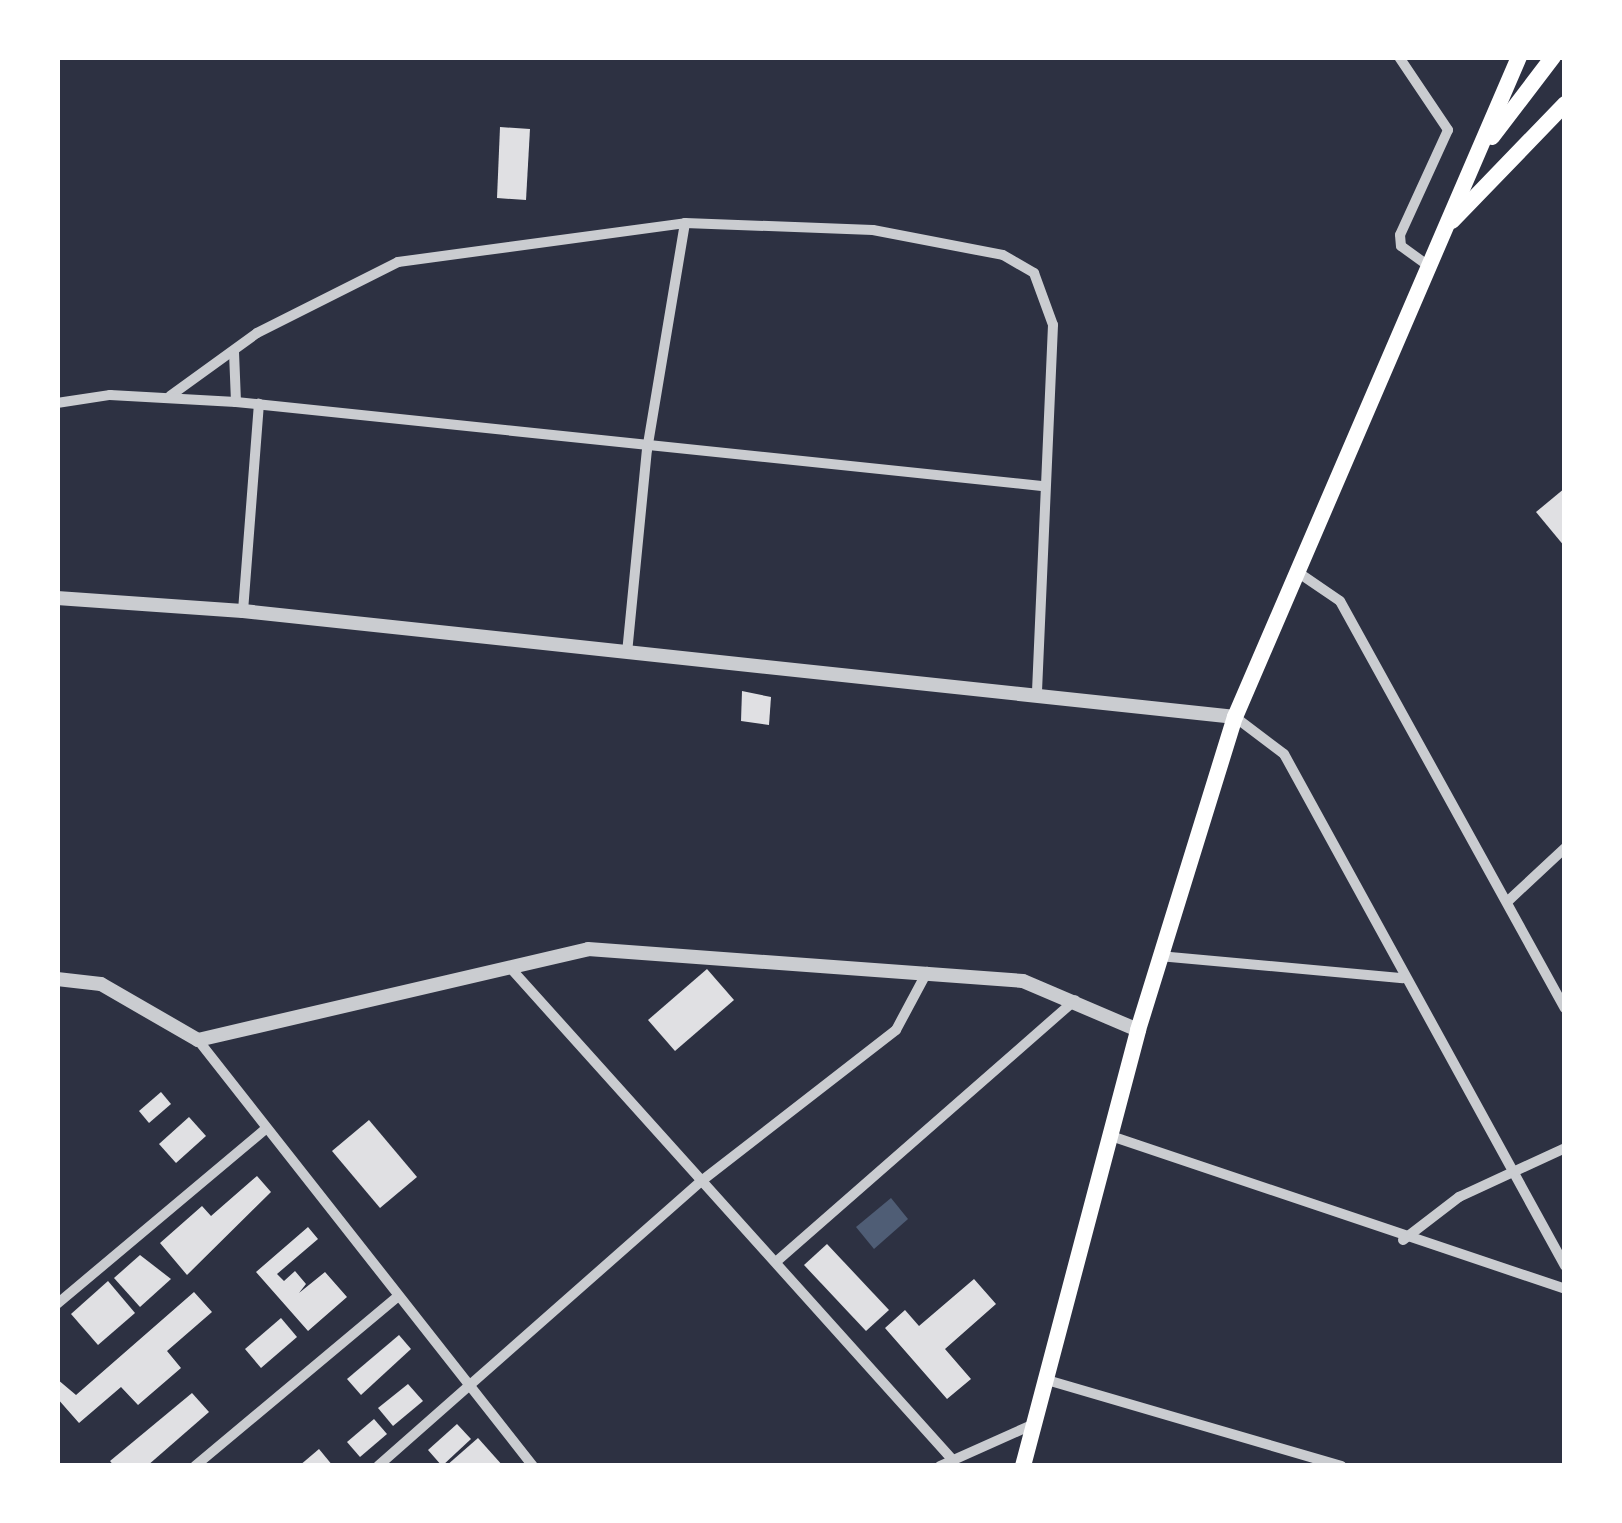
<!DOCTYPE html>
<style>
body{margin:0}
#map{position:relative;width:1622px;height:1523px;overflow:hidden;background:#2d3142;font-family:"Exo 2",sans-serif}
div>[style]{position:absolute}
.water>*{inset:0;background:#4f5d75}
.building>*{inset:0;background:#e0e0e3}
.minor>*{height:10px;margin:-5px;padding:0 5px;transform-origin:5px;border-radius:5px;background:#caccd0}
.tertiary>*{height:14px;margin:-7px;padding:0 7px;transform-origin:7px;border-radius:7px;background:#caccd0}
.primary>*{height:16px;margin:-8px;padding:0 8px;transform-origin:8px;border-radius:8px;background:#fff}
span{translate:-50% -50%;white-space:nowrap;text-align:center;line-height:1.15;-webkit-text-stroke:10px #fff;paint-order:stroke}
.frame{position:absolute;inset:0;border:60px solid #fff;pointer-events:none}
</style>
<div id="map">
<div class="water">
<i style="clip-path:polygon(891px 1198px,908px 1219px,874px 1249px,856px 1227px)"></i>
</div>
<div class="building">
<i style="clip-path:polygon(500px 127px,530px 129px,526px 200px,497px 198px)"></i>
<i style="clip-path:polygon(1565px 488px,1565px 547px,1536px 512px)"></i>
<i style="clip-path:polygon(742px 691px,771px 697px,769px 725px,741px 721px)"></i>
<i style="clip-path:polygon(707px 969px,734px 1000px,675px 1051px,648px 1020px)"></i>
<i style="clip-path:polygon(161px 1092px,171px 1104px,149px 1123px,139px 1111px)"></i>
<i style="clip-path:polygon(189px 1117px,206px 1136px,176px 1163px,159px 1144px)"></i>
<i style="clip-path:polygon(369px 1120px,417px 1177px,380px 1208px,332px 1151px)"></i>
<i style="clip-path:polygon(257px 1176px,271px 1192px,187px 1275px,160px 1243px,202px 1206px,211px 1216px)"></i>
<i style="clip-path:polygon(308px 1227px,318px 1239px,277px 1274px,284px 1281px,295px 1271px,306px 1284px,299px 1293px,325px 1272px,347px 1297px,308px 1331px,256px 1272px)"></i>
<i style="clip-path:polygon(827px 1244px,889px 1310px,866px 1331px,804px 1265px)"></i>
<i style="clip-path:polygon(140px 1255px,171px 1279px,140px 1307px,114px 1278px)"></i>
<i style="clip-path:polygon(974px 1279px,996px 1304px,945px 1349px,971px 1379px,947px 1399px,885px 1328px,905px 1310px,919px 1326px)"></i>
<i style="clip-path:polygon(108px 1281px,135px 1313px,98px 1345px,71px 1314px)"></i>
<i style="clip-path:polygon(194px 1292px,212px 1312px,167px 1351px,181px 1368px,138px 1405px,121px 1387px,79px 1423px,57px 1398px,57px 1379px,76px 1395px)"></i>
<i style="clip-path:polygon(281px 1318px,297px 1337px,261px 1368px,245px 1349px)"></i>
<i style="clip-path:polygon(399px 1335px,411px 1349px,361px 1395px,347px 1379px)"></i>
<i style="clip-path:polygon(408px 1384px,423px 1401px,393px 1426px,378px 1408px)"></i>
<i style="clip-path:polygon(192px 1393px,209px 1412px,147px 1466px,114px 1466px,110px 1461px)"></i>
<i style="clip-path:polygon(374px 1419px,387px 1434px,360px 1457px,347px 1442px)"></i>
<i style="clip-path:polygon(457px 1424px,471px 1439px,442px 1466px,428px 1450px)"></i>
<i style="clip-path:polygon(478px 1438px,503px 1466px,446px 1466px)"></i>
<i style="clip-path:polygon(319px 1449px,333px 1466px,299px 1466px)"></i>
</div>
<div class="minor">
<i style="left:1399px;top:57px;width:88px;rotate:56.1deg"></i>
<i style="left:1448px;top:130px;width:115px;rotate:114.6deg"></i>
<i style="left:1400px;top:235px;width:11px;rotate:85deg"></i>
<i style="left:1401px;top:246px;width:32px;rotate:36deg"></i>
<i style="left:234px;top:352px;width:50px;rotate:87.7deg"></i>
<i style="left:170px;top:396px;width:107px;rotate:-35.9deg"></i>
<i style="left:257px;top:333px;width:158px;rotate:-26.7deg"></i>
<i style="left:398px;top:262px;width:290px;rotate:-7.7deg"></i>
<i style="left:685px;top:223px;width:188px;rotate:2.1deg"></i>
<i style="left:873px;top:230px;width:132px;rotate:10.9deg"></i>
<i style="left:1003px;top:255px;width:36px;rotate:30deg"></i>
<i style="left:1034px;top:273px;width:55px;rotate:69.9deg"></i>
<i style="left:1053px;top:325px;width:372px;rotate:92.5deg"></i>
<i style="left:57px;top:403px;width:54px;rotate:-8.6deg"></i>
<i style="left:110px;top:395px;width:126px;rotate:3.2deg"></i>
<i style="left:236px;top:402px;width:810px;rotate:5.95deg"></i>
<i style="left:1296px;top:571px;width:53px;rotate:34.3deg"></i>
<i style="left:1340px;top:601px;width:465px;rotate:61.1deg"></i>
<i style="left:243px;top:611px;width:208px;rotate:-85.6deg"></i>
<i style="left:627px;top:653px;width:204px;rotate:-84.4deg"></i>
<i style="left:647px;top:450px;width:230px;rotate:-80.5deg"></i>
<i style="left:1235px;top:717px;width:61px;rotate:37.1deg"></i>
<i style="left:1284px;top:754px;width:584px;rotate:61.24deg"></i>
<i style="left:1507px;top:902px;width:79px;rotate:-43deg"></i>
<i style="left:1159px;top:956px;width:245px;rotate:5.2deg"></i>
<i style="left:514px;top:972px;width:654px;rotate:48.04deg"></i>
<i style="left:198px;top:1040px;width:542px;rotate:51.82deg"></i>
<i style="left:1111px;top:1136px;width:479px;rotate:18.6deg"></i>
<i style="left:1403px;top:1240px;width:71px;rotate:-37.5deg"></i>
<i style="left:1459px;top:1197px;width:117px;rotate:-24.8deg"></i>
<i style="left:777px;top:1261px;width:396px;rotate:-41.2deg"></i>
<i style="left:57px;top:1304px;width:270px;rotate:-40deg"></i>
<i style="left:1047px;top:1380px;width:307px;rotate:16.3deg"></i>
<i style="left:195px;top:1466px;width:261px;rotate:-39.9deg"></i>
<i style="left:378px;top:1466px;width:434px;rotate:-41.4deg"></i>
<i style="left:704px;top:1179px;width:243px;rotate:-37.8deg"></i>
<i style="left:896px;top:1030px;width:66px;rotate:-61.9deg"></i>
<i style="left:940px;top:1466px;width:103px;rotate:-24.1deg"></i>
</div>
<div class="tertiary">
<i style="left:57px;top:598px;width:186px;rotate:4deg"></i>
<i style="left:243px;top:611px;width:998px;rotate:6.1deg"></i>
<i style="left:57px;top:979px;width:44px;rotate:6.5deg"></i>
<i style="left:101px;top:984px;width:112px;rotate:30deg"></i>
<i style="left:198px;top:1040px;width:400px;rotate:-13.1deg"></i>
<i style="left:588px;top:949px;width:436px;rotate:4.2deg"></i>
<i style="left:1023px;top:981px;width:125px;rotate:23.1deg"></i>
</div>
<div class="primary">
<i style="left:1492px;top:137px;width:101px;rotate:-52.7deg"></i>
<i style="left:1452px;top:221px;width:163px;rotate:-46deg"></i>
<i style="left:1023px;top:1466px;width:451px;rotate:-75.2deg"></i>
<i style="left:1138px;top:1030px;width:328px;rotate:-72.8deg"></i>
<i style="left:1235px;top:717px;width:719px;rotate:-66.72deg"></i>
</div>
<div class="frame"></div>
</div>
